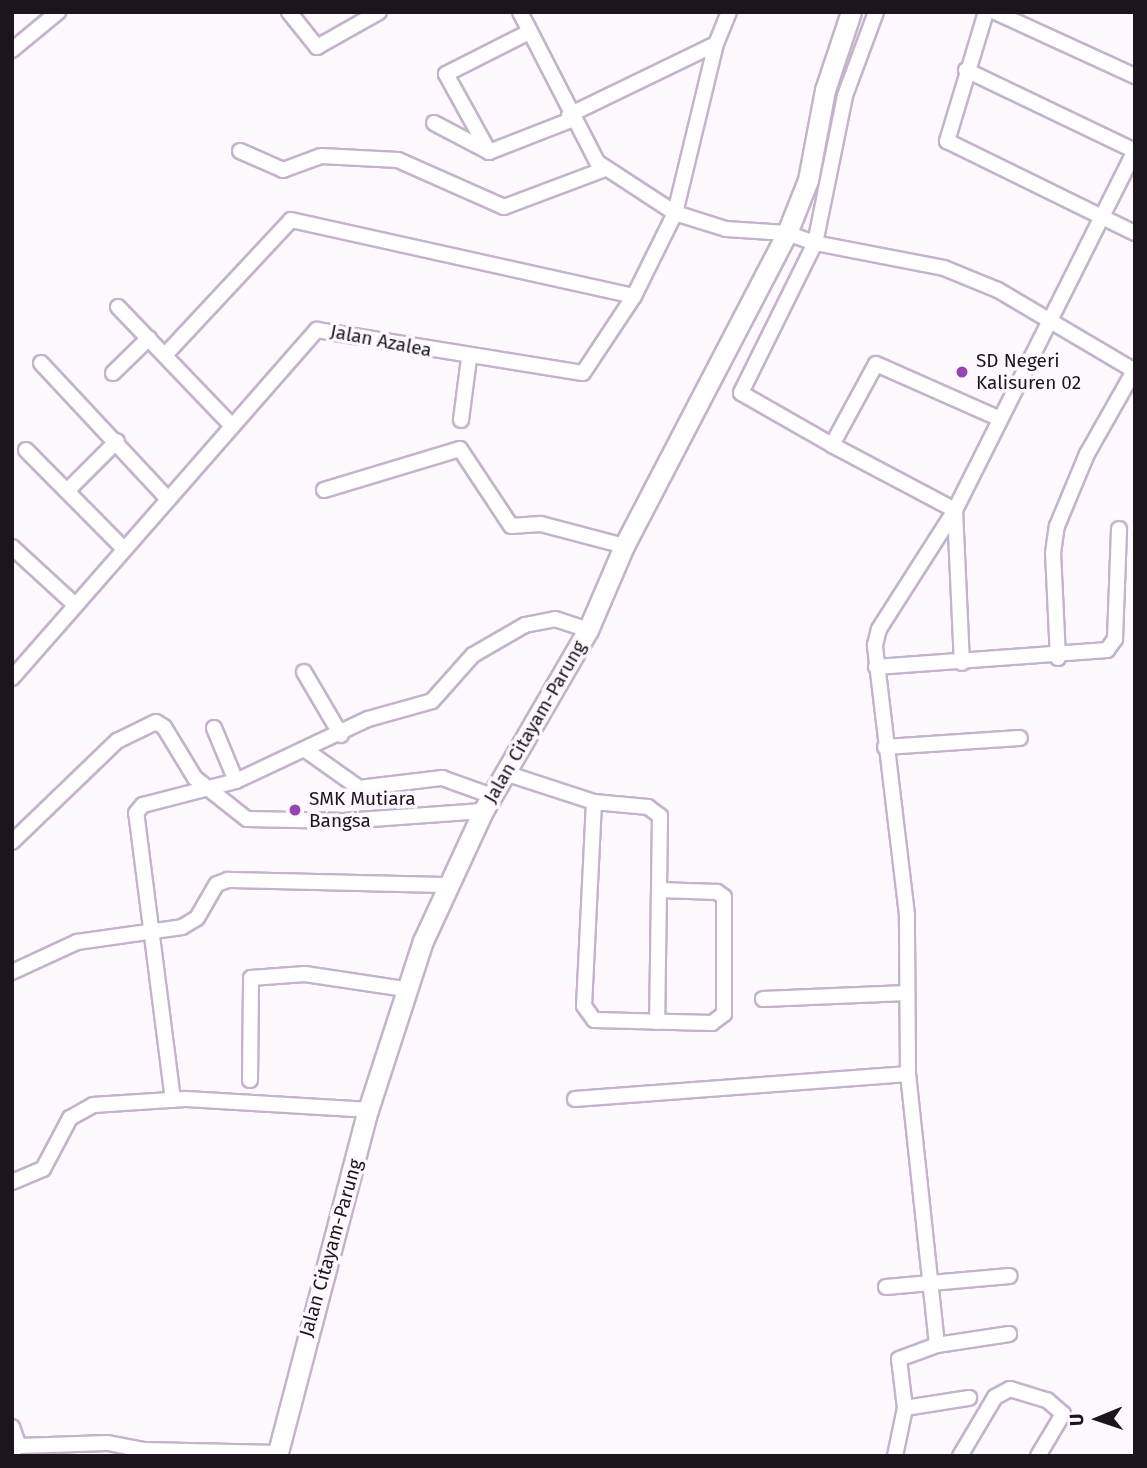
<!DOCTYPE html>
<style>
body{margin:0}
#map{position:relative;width:1147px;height:1468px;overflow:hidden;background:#fdf9ff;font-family:"Fira Sans",sans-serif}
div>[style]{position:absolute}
.roads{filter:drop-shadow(2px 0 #c5b3cc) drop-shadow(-2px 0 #c5b3cc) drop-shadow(0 2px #c5b3cc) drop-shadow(0 -2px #c5b3cc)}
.street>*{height:14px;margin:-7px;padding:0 7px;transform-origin:7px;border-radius:7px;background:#fff}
.secondary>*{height:19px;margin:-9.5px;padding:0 9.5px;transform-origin:9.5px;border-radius:9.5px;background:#fff}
.dots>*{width:19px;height:19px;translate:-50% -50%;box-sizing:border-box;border:4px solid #fdf9ff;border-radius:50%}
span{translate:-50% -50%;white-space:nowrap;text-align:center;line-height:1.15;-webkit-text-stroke:7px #fdf9ff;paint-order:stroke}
.street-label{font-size:19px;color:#1c151e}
.poi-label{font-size:19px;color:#1c151e}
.left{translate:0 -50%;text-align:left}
.frame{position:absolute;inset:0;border:14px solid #1c151e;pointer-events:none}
.north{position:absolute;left:1063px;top:1384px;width:70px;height:70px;-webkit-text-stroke:5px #fdf9ff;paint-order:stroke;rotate:268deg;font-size:19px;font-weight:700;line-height:28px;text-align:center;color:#1c151e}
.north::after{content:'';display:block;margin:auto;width:24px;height:32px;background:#1c151e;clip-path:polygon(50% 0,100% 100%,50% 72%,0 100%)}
</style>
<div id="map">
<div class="roads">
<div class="street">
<i style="left:289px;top:12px;width:45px;rotate:51.3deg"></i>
<i style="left:317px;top:47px;width:71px;rotate:-29.4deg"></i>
<i style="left:520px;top:12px;width:169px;rotate:62.8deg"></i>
<i style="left:597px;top:162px;width:93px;rotate:33.2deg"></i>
<i style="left:675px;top:213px;width:53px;rotate:17.4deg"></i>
<i style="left:726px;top:229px;width:61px;rotate:3.8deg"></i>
<i style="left:787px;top:233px;width:30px;rotate:20deg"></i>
<i style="left:815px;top:243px;width:131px;rotate:11deg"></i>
<i style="left:944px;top:268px;width:58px;rotate:22.2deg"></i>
<i style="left:998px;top:290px;width:159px;rotate:30.6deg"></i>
<i style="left:876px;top:12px;width:90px;rotate:110.3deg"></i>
<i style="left:845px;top:96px;width:150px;rotate:101.5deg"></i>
<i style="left:815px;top:243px;width:167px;rotate:116.3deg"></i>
<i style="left:741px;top:393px;width:105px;rotate:29.7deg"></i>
<i style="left:832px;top:445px;width:139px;rotate:27.9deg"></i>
<i style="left:955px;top:510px;width:402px;rotate:-63.4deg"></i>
<i style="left:986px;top:12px;width:135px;rotate:106.8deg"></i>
<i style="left:947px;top:141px;width:209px;rotate:26.1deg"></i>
<i style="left:995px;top:12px;width:154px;rotate:24.6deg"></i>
<i style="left:12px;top:50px;width:60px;rotate:-39.6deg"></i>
<i style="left:966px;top:70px;width:187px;rotate:25.6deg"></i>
<i style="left:569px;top:115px;width:163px;rotate:-25.8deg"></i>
<i style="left:434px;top:123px;width:62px;rotate:27.8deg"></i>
<i style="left:489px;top:152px;width:89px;rotate:-118.9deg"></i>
<i style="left:446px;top:74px;width:93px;rotate:-26.8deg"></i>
<i style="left:240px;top:151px;width:47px;rotate:23.8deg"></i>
<i style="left:283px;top:170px;width:40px;rotate:-20.2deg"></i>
<i style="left:321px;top:156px;width:77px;rotate:3deg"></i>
<i style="left:398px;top:160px;width:116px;rotate:23.9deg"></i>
<i style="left:504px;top:207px;width:108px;rotate:-20.6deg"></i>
<i style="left:489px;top:152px;width:88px;rotate:-21.3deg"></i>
<i style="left:118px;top:307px;width:165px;rotate:46.2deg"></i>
<i style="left:166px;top:354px;width:183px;rotate:-47deg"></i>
<i style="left:291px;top:220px;width:351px;rotate:12.5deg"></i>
<i style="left:41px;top:363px;width:185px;rotate:47deg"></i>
<i style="left:113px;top:373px;width:50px;rotate:-44.2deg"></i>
<i style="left:461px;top:420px;width:63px;rotate:-82.6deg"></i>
<i style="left:832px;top:445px;width:92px;rotate:-61.5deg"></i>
<i style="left:876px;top:364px;width:133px;rotate:23.9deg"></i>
<i style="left:26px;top:450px;width:136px;rotate:45.3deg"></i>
<i style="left:68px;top:490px;width:69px;rotate:-45deg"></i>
<i style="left:324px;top:490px;width:142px;rotate:-16.8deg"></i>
<i style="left:460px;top:449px;width:92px;rotate:56.5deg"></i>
<i style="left:511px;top:526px;width:30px;rotate:-4deg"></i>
<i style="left:541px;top:524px;width:86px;rotate:14.8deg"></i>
<i style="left:955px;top:510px;width:153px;rotate:87.4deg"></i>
<i style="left:12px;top:547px;width:86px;rotate:42.6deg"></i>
<i style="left:1058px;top:658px;width:105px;rotate:-92.7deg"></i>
<i style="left:1053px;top:553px;width:27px;rotate:-82deg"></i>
<i style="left:1057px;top:526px;width:78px;rotate:-67.4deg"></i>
<i style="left:1087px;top:454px;width:95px;rotate:-60.5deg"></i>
<i style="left:876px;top:667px;width:232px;rotate:-4.2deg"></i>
<i style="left:1107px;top:650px;width:14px;rotate:-54deg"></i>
<i style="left:1115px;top:639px;width:110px;rotate:-87.9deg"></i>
<i style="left:304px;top:672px;width:73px;rotate:59.6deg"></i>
<i style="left:12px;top:678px;width:463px;rotate:-48.8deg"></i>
<i style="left:317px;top:330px;width:269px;rotate:9.2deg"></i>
<i style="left:583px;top:373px;width:92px;rotate:-56.5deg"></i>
<i style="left:634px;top:296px;width:93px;rotate:-63.7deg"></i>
<i style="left:675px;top:213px;width:174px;rotate:-76.4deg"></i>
<i style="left:716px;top:44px;width:35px;rotate:-68deg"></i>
<i style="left:214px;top:728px;width:57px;rotate:67.5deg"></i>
<i style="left:236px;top:781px;width:146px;rotate:-25.2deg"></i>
<i style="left:368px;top:719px;width:66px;rotate:-15.7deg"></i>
<i style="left:432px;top:701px;width:62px;rotate:-48.3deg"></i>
<i style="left:473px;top:655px;width:60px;rotate:-30deg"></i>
<i style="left:525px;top:625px;width:31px;rotate:-11deg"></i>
<i style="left:555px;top:619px;width:35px;rotate:18deg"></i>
<i style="left:885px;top:747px;width:135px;rotate:-3.8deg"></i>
<i style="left:307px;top:751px;width:64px;rotate:35.4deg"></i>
<i style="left:359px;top:788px;width:84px;rotate:-6.9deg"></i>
<i style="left:442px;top:778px;width:53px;rotate:19.8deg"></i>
<i style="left:505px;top:773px;width:94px;rotate:18deg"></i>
<i style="left:594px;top:802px;width:204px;rotate:92.8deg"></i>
<i style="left:584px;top:1006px;width:17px;rotate:54deg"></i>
<i style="left:594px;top:1020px;width:118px;rotate:1.5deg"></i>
<i style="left:712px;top:1023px;width:15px;rotate:-37deg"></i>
<i style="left:724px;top:1014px;width:117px;rotate:-90deg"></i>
<i style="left:724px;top:897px;width:9px;rotate:-144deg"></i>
<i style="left:717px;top:892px;width:58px;rotate:-178deg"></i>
<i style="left:594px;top:802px;width:54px;rotate:5.3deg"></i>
<i style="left:648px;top:807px;width:15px;rotate:37deg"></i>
<i style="left:660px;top:816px;width:206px;rotate:90.8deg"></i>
<i style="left:12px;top:842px;width:146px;rotate:-43.9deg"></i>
<i style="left:117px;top:741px;width:43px;rotate:-26deg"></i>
<i style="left:156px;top:722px;width:9px;rotate:32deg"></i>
<i style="left:164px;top:727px;width:60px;rotate:58.7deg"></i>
<i style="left:195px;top:778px;width:66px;rotate:38.3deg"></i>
<i style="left:247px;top:819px;width:97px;rotate:1.2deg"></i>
<i style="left:344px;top:821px;width:139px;rotate:-4.1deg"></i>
<i style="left:12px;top:972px;width:72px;rotate:-24.8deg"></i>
<i style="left:77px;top:942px;width:106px;rotate:-8.1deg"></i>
<i style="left:182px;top:927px;width:17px;rotate:-31deg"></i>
<i style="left:197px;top:918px;width:39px;rotate:-60deg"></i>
<i style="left:217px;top:884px;width:12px;rotate:-20deg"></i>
<i style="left:228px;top:880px;width:219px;rotate:1.3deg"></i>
<i style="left:763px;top:999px;width:144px;rotate:-2.4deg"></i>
<i style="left:250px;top:1080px;width:102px;rotate:-89.4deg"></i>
<i style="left:251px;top:978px;width:54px;rotate:-4.2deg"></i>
<i style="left:305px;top:974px;width:100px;rotate:8.6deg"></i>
<i style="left:575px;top:1099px;width:334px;rotate:-4.3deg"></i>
<i style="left:173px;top:1100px;width:289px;rotate:-97.3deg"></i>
<i style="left:136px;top:813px;width:11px;rotate:-49deg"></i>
<i style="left:143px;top:805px;width:96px;rotate:-14.5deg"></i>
<i style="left:12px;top:1182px;width:34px;rotate:-23deg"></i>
<i style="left:43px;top:1169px;width:58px;rotate:-62.1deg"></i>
<i style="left:70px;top:1118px;width:26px;rotate:-29deg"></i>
<i style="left:93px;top:1105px;width:92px;rotate:-3.7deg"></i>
<i style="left:185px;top:1099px;width:183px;rotate:3.4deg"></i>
<i style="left:886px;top:1287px;width:124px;rotate:-5.1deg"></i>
<i style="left:937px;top:1345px;width:73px;rotate:-8.7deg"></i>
<i style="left:905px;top:1408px;width:65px;rotate:-8.9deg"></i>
<i style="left:12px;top:1427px;width:20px;rotate:70deg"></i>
<i style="left:12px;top:1451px;width:9px;rotate:-36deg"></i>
<i style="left:19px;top:1446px;width:89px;rotate:-1.9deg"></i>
<i style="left:108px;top:1443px;width:37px;rotate:11deg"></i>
<i style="left:144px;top:1450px;width:134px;rotate:1.3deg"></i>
<i style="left:895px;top:1456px;width:49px;rotate:-78.2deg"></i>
<i style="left:905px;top:1408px;width:49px;rotate:-97deg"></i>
<i style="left:899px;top:1359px;width:40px;rotate:-20.2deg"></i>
<i style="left:937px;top:1345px;width:273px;rotate:-96.1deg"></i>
<i style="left:908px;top:1074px;width:159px;rotate:-90.4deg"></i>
<i style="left:907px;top:915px;width:272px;rotate:-96.8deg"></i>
<i style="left:875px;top:645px;width:16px;rotate:-76deg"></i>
<i style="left:879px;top:629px;width:141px;rotate:-57.4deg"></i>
<i style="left:960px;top:1456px;width:69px;rotate:-59.3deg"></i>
<i style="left:995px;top:1397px;width:17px;rotate:-28deg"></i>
<i style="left:1010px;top:1389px;width:39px;rotate:17deg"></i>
<i style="left:1047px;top:1400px;width:21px;rotate:41deg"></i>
<i style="left:1063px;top:1414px;width:49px;rotate:120.8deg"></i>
</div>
<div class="secondary">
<i style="left:277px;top:1456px;width:358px;rotate:-75.3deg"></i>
<i style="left:368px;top:1110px;width:178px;rotate:-72deg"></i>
<i style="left:423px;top:941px;width:143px;rotate:-65.2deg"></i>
<i style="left:483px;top:811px;width:209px;rotate:-59.9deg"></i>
<i style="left:588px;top:630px;width:91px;rotate:-66.8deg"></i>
<i style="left:624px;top:546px;width:353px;rotate:-62.5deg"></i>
<i style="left:787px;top:233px;width:57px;rotate:-68.4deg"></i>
<i style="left:808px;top:180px;width:92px;rotate:-79.3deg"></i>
<i style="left:825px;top:90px;width:82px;rotate:-71.6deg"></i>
</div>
</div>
<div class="dots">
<i style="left:962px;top:372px;background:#9845b4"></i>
<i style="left:295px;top:810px;background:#9845b4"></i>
</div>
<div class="street-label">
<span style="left:381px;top:341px;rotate:11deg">Jalan Azalea</span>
<span style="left:535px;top:722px;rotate:-60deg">Jalan Citayam-Parung</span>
<span style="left:331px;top:1248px;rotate:-74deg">Jalan Citayam-Parung</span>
</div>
<div class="poi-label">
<span class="left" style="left:976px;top:372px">SD Negeri<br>Kalisuren 02</span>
<span class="left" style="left:309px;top:810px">SMK Mutiara<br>Bangsa</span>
</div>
<div class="frame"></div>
<div class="north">U</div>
</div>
